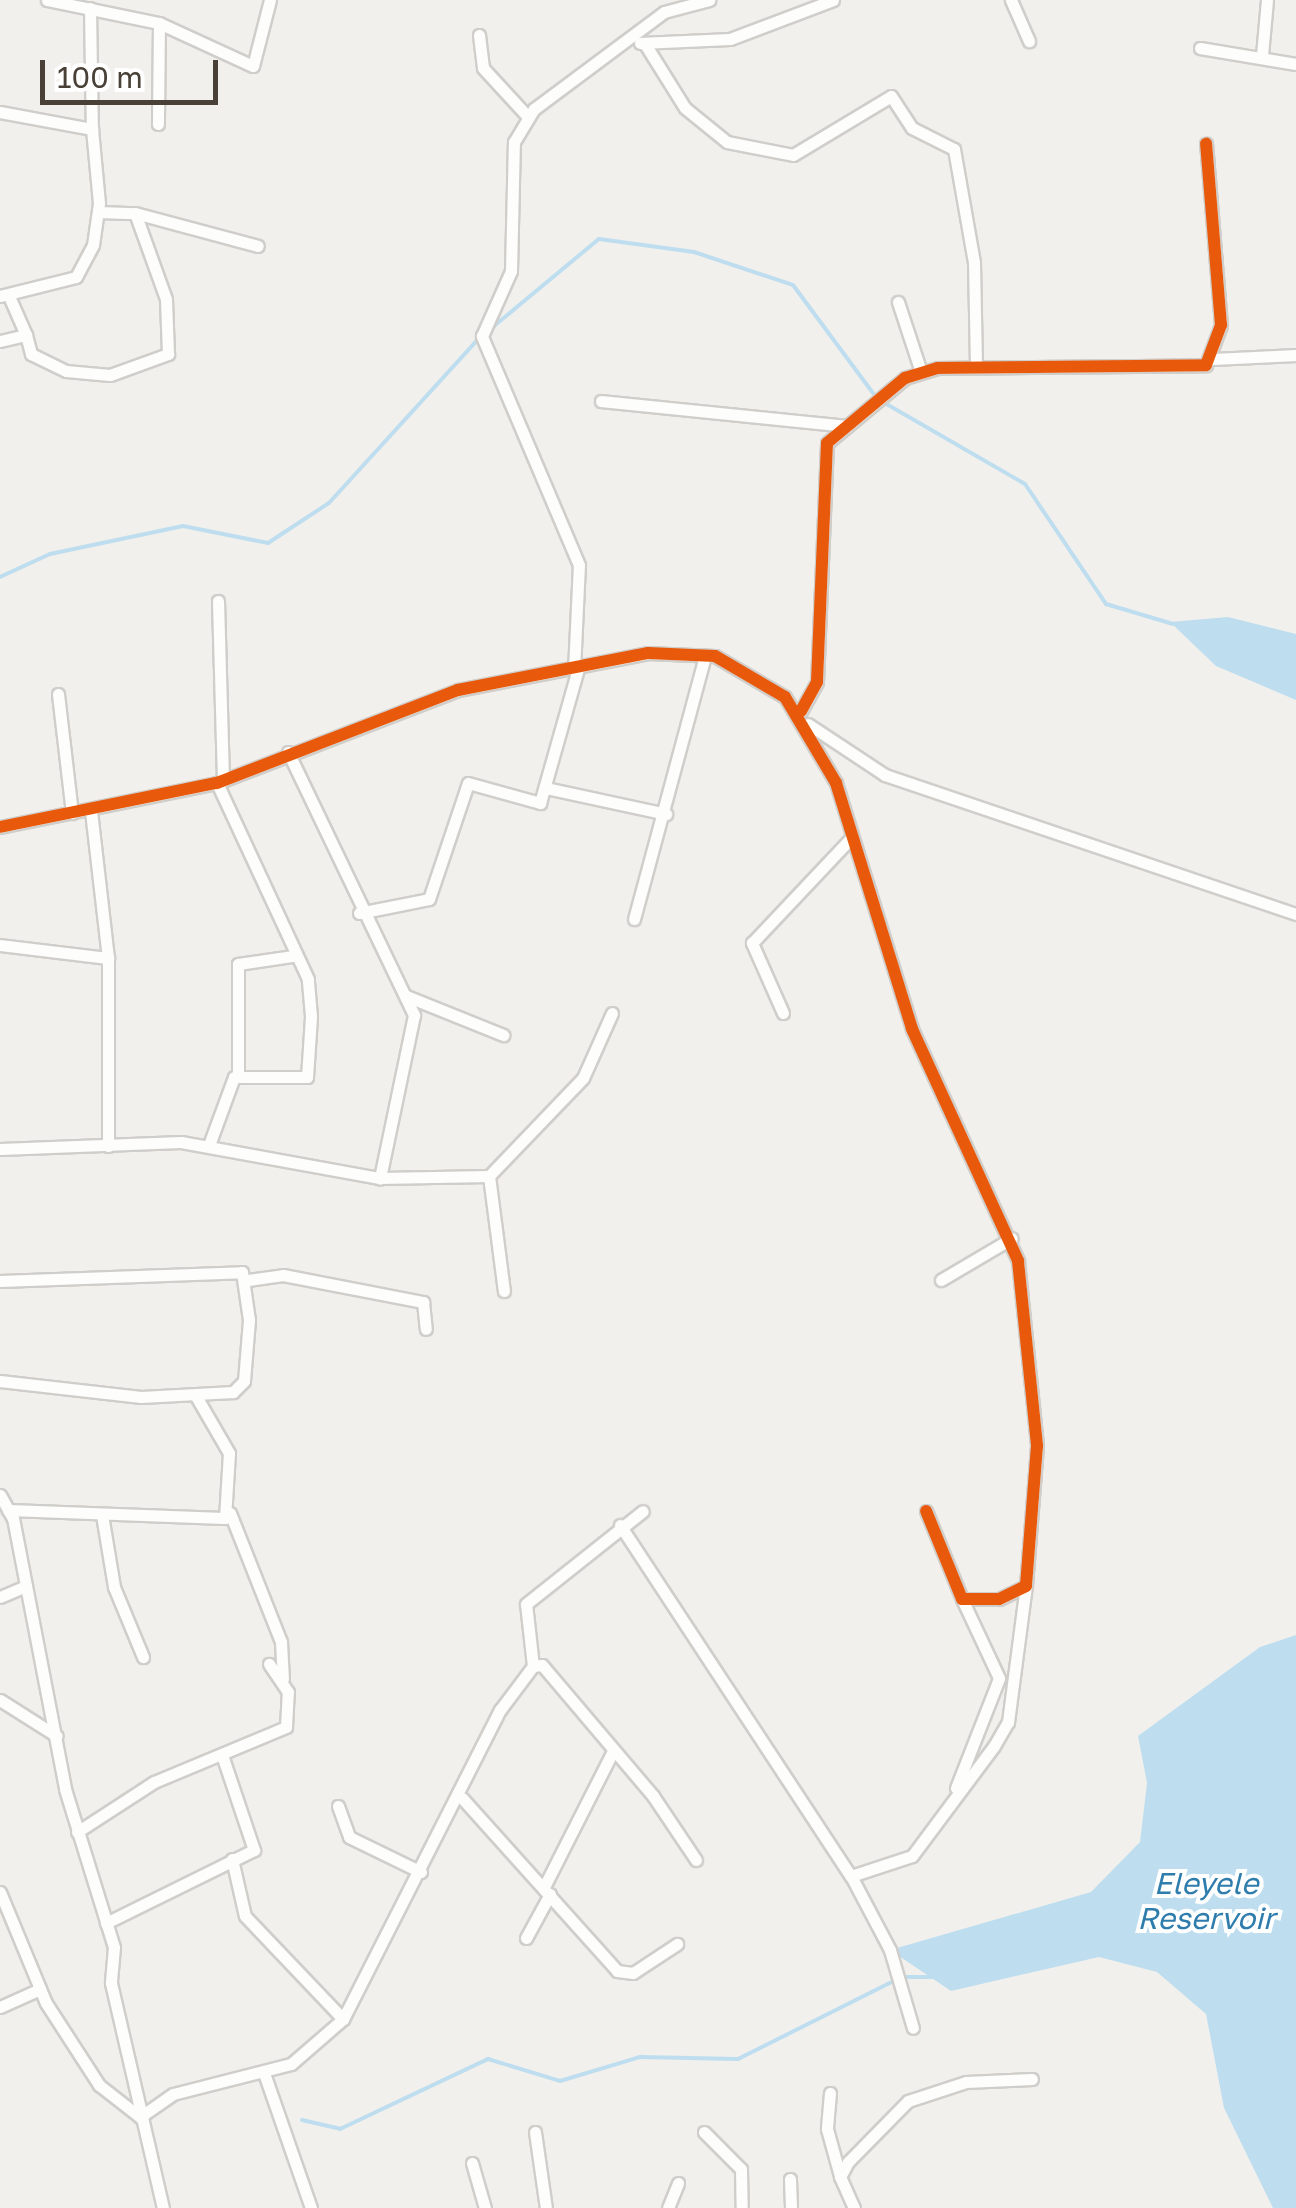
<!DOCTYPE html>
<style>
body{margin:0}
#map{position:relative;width:1296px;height:2208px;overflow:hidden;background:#f2f0ed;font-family:"Golos Text",sans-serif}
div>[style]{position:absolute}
.water>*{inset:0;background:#bedeef}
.stream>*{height:4px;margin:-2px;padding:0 2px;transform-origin:2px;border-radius:2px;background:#bedeef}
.roads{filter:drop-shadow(2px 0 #d0ceca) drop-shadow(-2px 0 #d0ceca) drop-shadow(0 2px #d0ceca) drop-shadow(0 -2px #d0ceca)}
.street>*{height:11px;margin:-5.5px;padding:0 5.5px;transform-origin:5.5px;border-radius:5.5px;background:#fdfdfc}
.cycleway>*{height:12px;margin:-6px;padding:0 6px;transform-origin:6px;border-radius:6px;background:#e8590c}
span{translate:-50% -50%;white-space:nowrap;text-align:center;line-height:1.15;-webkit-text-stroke:8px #fff;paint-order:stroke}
.water-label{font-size:30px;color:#2f7dad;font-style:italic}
.scale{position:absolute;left:40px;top:60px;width:178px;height:45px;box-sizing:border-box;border:5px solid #494138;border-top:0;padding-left:12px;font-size:30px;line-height:35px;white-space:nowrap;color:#494138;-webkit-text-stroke:8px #fff;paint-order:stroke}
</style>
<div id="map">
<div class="water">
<i style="clip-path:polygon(1228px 617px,1296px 634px,1296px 700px,1216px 666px,1170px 622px)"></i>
<i style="clip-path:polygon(1296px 1635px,1296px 2208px,1273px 2208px,1224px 2108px,1206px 2014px,1157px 1972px,1099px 1957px,951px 1991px,890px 1950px,1091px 1892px,1140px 1842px,1147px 1783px,1138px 1736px,1260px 1647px)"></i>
</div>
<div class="stream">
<i style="left:488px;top:331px;width:144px;rotate:-39.7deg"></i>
<i style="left:599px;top:239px;width:96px;rotate:7.8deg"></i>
<i style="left:694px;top:252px;width:104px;rotate:18.4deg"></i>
<i style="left:793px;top:285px;width:139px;rotate:53.5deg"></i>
<i style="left:883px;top:402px;width:164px;rotate:30deg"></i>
<i style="left:1025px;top:484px;width:145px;rotate:56deg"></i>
<i style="left:1106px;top:604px;width:70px;rotate:16.6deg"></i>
<i style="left:0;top:577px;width:55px;rotate:-24.7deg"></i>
<i style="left:50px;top:554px;width:136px;rotate:-11.9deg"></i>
<i style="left:183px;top:526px;width:87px;rotate:11.3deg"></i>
<i style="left:268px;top:543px;width:73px;rotate:-33.3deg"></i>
<i style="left:329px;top:503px;width:224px;rotate:-47.7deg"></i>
<i style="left:302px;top:2120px;width:39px;rotate:13deg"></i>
<i style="left:340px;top:2129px;width:164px;rotate:-25.3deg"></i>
<i style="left:488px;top:2059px;width:75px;rotate:17deg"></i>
<i style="left:560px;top:2081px;width:84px;rotate:-16.7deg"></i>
<i style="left:640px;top:2057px;width:98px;rotate:1.2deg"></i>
<i style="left:738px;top:2059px;width:183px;rotate:-26.6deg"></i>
<i style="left:902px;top:1977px;width:30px"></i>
</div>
<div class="roads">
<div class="street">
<i style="left:47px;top:0;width:114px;rotate:11.6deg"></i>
<i style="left:159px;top:23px;width:101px;rotate:90.6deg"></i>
<i style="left:1011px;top:0;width:45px;rotate:66.3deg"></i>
<i style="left:90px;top:8px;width:121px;rotate:89.1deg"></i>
<i style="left:159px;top:23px;width:103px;rotate:24.6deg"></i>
<i style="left:253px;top:66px;width:68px;rotate:-75.6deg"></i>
<i style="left:479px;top:35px;width:33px;rotate:83deg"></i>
<i style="left:483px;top:68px;width:67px;rotate:47.4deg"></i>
<i style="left:640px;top:43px;width:90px;rotate:-2.5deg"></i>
<i style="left:730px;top:39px;width:110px;rotate:-20.7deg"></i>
<i style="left:645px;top:44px;width:75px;rotate:58deg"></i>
<i style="left:685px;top:108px;width:54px;rotate:39deg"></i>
<i style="left:727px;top:142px;width:67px;rotate:11.1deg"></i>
<i style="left:793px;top:155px;width:114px;rotate:-31deg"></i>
<i style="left:891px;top:96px;width:38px;rotate:57deg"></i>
<i style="left:912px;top:128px;width:47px;rotate:26.6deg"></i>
<i style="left:954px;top:149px;width:115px;rotate:80deg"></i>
<i style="left:974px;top:262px;width:101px;rotate:88.9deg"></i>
<i style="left:1200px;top:48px;width:97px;rotate:9.5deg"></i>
<i style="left:1262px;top:55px;width:55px;rotate:-84.8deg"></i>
<i style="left:0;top:112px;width:94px;rotate:10.5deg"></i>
<i style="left:92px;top:129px;width:74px;rotate:84.6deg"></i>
<i style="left:99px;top:203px;width:42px;rotate:98.1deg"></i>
<i style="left:93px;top:245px;width:36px;rotate:118deg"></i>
<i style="left:76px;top:277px;width:78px;rotate:166deg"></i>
<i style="left:98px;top:212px;width:37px;rotate:2deg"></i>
<i style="left:898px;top:302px;width:74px;rotate:71.8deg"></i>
<i style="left:26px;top:335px;width:20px;rotate:75deg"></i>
<i style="left:31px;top:354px;width:39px;rotate:26deg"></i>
<i style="left:66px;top:371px;width:44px;rotate:5.2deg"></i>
<i style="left:110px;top:375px;width:62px;rotate:-19.9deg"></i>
<i style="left:168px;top:354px;width:55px;rotate:-92.1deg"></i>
<i style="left:166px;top:299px;width:91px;rotate:-109.8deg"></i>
<i style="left:135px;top:213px;width:127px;rotate:15deg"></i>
<i style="left:0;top:341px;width:27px;rotate:-13deg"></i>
<i style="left:26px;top:335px;width:43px;rotate:-113.6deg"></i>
<i style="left:1213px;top:359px;width:83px;rotate:-2.8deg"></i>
<i style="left:601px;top:401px;width:247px;rotate:5.8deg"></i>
<i style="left:218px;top:601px;width:180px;rotate:88.4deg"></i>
<i style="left:574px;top:670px;width:105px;rotate:-87.3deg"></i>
<i style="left:579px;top:565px;width:249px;rotate:-113deg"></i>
<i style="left:482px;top:336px;width:71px;rotate:-66deg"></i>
<i style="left:511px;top:271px;width:129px;rotate:-88.7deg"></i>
<i style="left:514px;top:142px;width:39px;rotate:-59deg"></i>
<i style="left:534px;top:109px;width:162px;rotate:-36.7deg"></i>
<i style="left:664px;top:12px;width:47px;rotate:-14.9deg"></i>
<i style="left:58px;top:694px;width:120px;rotate:83.3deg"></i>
<i style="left:801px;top:711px;width:33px;rotate:-61deg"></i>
<i style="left:817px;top:682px;width:239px;rotate:-87.6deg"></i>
<i style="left:827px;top:443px;width:102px;rotate:-39.8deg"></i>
<i style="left:905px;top:378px;width:34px;rotate:-17deg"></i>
<i style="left:938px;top:368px;width:268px;rotate:-0.6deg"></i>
<i style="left:1206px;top:365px;width:43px;rotate:-69.4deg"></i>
<i style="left:1221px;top:325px;width:182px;rotate:-94.7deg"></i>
<i style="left:808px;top:724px;width:92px;rotate:33.5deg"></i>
<i style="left:885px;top:775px;width:434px;rotate:18.7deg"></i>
<i style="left:288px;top:752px;width:292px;rotate:64.4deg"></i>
<i style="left:414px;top:1015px;width:167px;rotate:101.8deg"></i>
<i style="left:546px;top:788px;width:123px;rotate:12.2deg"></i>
<i style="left:91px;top:811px;width:148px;rotate:83.4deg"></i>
<i style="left:108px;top:958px;width:188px;rotate:90deg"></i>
<i style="left:0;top:827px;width:221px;rotate:-11.5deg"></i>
<i style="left:217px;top:783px;width:258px;rotate:-21.1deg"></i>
<i style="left:458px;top:690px;width:194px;rotate:-11deg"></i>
<i style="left:648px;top:653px;width:67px;rotate:2.6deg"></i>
<i style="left:715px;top:656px;width:81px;rotate:30.4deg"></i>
<i style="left:785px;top:697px;width:100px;rotate:59.3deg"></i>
<i style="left:836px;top:783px;width:257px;rotate:72.8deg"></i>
<i style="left:912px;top:1029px;width:255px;rotate:65.4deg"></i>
<i style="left:1018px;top:1261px;width:186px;rotate:84.1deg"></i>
<i style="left:1037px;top:1446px;width:140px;rotate:94.5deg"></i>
<i style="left:1026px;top:1586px;width:30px;rotate:154deg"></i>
<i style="left:999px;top:1599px;width:37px;rotate:180deg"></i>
<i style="left:962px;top:1599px;width:95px;rotate:-112.2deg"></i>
<i style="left:359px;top:913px;width:71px;rotate:-11.3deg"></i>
<i style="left:429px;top:899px;width:122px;rotate:-71.4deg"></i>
<i style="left:468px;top:783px;width:75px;rotate:15.5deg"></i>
<i style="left:540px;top:803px;width:139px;rotate:-74.2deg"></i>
<i style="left:634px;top:919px;width:273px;rotate:-74.9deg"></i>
<i style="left:0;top:945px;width:109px;rotate:6.9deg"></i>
<i style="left:406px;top:996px;width:105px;rotate:21.9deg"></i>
<i style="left:783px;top:1013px;width:77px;rotate:-113.9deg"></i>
<i style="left:752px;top:943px;width:144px;rotate:-46.7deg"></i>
<i style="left:238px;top:1076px;width:112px;rotate:-90deg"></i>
<i style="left:238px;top:964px;width:56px;rotate:-8.3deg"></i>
<i style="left:209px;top:1145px;width:72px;rotate:-69.8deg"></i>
<i style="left:234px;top:1077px;width:73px"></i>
<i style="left:307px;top:1077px;width:61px;rotate:-86.2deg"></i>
<i style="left:311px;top:1016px;width:37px;rotate:-95deg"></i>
<i style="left:308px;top:979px;width:216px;rotate:-114.9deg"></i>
<i style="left:0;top:1149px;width:181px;rotate:-2.2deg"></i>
<i style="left:181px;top:1142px;width:202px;rotate:10.3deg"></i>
<i style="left:380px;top:1178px;width:109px;rotate:-1.1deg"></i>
<i style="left:489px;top:1176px;width:136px;rotate:-46.2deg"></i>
<i style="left:583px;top:1078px;width:71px;rotate:-66deg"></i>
<i style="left:489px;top:1176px;width:116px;rotate:82.6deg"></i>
<i style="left:248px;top:1280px;width:35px;rotate:-8deg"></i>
<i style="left:283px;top:1275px;width:143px;rotate:10.9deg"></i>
<i style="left:423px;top:1302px;width:27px;rotate:84deg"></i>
<i style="left:941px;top:1280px;width:82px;rotate:-30.6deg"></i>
<i style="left:0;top:1281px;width:242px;rotate:-2.1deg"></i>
<i style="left:242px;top:1272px;width:49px;rotate:81.7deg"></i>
<i style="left:249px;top:1320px;width:61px;rotate:94.7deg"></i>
<i style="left:244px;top:1381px;width:16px;rotate:135deg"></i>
<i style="left:233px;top:1392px;width:92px;rotate:176.9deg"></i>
<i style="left:141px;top:1397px;width:142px;rotate:-173.5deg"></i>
<i style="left:0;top:1495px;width:26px;rotate:61deg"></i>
<i style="left:13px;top:1518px;width:276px;rotate:79.1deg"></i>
<i style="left:65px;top:1789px;width:165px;rotate:72.8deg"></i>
<i style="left:114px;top:1947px;width:36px;rotate:95deg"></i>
<i style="left:111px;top:1983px;width:231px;rotate:77deg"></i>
<i style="left:8px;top:1510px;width:217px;rotate:2.1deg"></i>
<i style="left:225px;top:1518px;width:65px;rotate:-86.5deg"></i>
<i style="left:229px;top:1453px;width:66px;rotate:-120.1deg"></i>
<i style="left:230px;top:1513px;width:139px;rotate:68.4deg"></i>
<i style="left:281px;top:1642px;width:37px;rotate:87deg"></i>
<i style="left:102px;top:1515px;width:73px;rotate:80.5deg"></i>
<i style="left:114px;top:1587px;width:76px;rotate:67.5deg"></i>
<i style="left:620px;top:1525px;width:420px;rotate:56.7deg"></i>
<i style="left:851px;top:1876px;width:84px;rotate:62.2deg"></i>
<i style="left:890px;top:1950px;width:81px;rotate:73.6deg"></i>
<i style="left:0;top:1597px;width:28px;rotate:-23deg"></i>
<i style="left:533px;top:1666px;width:9px;rotate:-6deg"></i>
<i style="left:542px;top:1665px;width:172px;rotate:49.7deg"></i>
<i style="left:653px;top:1796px;width:77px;rotate:56.1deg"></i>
<i style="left:0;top:1700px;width:67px;rotate:32.3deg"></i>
<i style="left:956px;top:1788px;width:118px;rotate:-68.6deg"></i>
<i style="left:999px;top:1678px;width:87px;rotate:-115.1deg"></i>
<i style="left:462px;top:1798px;width:232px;rotate:48.1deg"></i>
<i style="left:617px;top:1971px;width:16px;rotate:7deg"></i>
<i style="left:633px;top:1973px;width:53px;rotate:-33.4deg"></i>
<i style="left:338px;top:1806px;width:33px;rotate:70deg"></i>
<i style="left:349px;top:1837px;width:80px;rotate:25.9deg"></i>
<i style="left:77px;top:1832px;width:92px;rotate:-33deg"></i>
<i style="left:154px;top:1782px;width:143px;rotate:-22.6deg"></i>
<i style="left:286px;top:1727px;width:35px;rotate:-87deg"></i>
<i style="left:288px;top:1692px;width:34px;rotate:-124deg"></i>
<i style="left:232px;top:1859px;width:58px;rotate:77.2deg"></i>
<i style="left:245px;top:1916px;width:142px;rotate:46.4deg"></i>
<i style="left:851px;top:1876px;width:64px;rotate:-18.2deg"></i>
<i style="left:912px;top:1856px;width:137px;rotate:-53.3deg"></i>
<i style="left:994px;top:1746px;width:28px;rotate:-60deg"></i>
<i style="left:1008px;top:1722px;width:137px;rotate:-82.5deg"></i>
<i style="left:545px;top:1885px;width:148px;rotate:-63.1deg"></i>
<i style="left:0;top:1892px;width:120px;rotate:67.5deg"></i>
<i style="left:46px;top:2003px;width:98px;rotate:57.1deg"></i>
<i style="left:99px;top:2085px;width:52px;rotate:38deg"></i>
<i style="left:106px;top:1923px;width:165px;rotate:-26.3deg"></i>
<i style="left:254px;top:1850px;width:100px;rotate:-108.6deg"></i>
<i style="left:526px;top:1938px;width:50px;rotate:-61.4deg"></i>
<i style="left:0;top:2007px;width:44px;rotate:-24.2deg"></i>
<i style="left:264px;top:2073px;width:143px;rotate:70.8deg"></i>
<i style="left:830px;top:2093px;width:36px;rotate:95deg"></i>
<i style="left:827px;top:2129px;width:49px;rotate:74.5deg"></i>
<i style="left:140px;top:2117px;width:40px;rotate:-34.9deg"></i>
<i style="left:173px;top:2094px;width:122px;rotate:-14.3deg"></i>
<i style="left:291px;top:2064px;width:69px;rotate:-40.9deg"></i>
<i style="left:343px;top:2019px;width:347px;rotate:-63.1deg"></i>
<i style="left:500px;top:1710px;width:55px;rotate:-53.1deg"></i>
<i style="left:533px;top:1666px;width:62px;rotate:-96.4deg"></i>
<i style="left:526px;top:1604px;width:149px;rotate:-38.5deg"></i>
<i style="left:535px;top:2132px;width:77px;rotate:81.8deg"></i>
<i style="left:704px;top:2132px;width:52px;rotate:45deg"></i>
<i style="left:741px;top:2169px;width:39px;rotate:89deg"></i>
<i style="left:472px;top:2163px;width:47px;rotate:73.9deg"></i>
<i style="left:790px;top:2179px;width:29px;rotate:88deg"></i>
<i style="left:668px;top:2208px;width:27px;rotate:-68deg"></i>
<i style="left:854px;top:2208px;width:34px;rotate:-114deg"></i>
<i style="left:840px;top:2177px;width:17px;rotate:-62deg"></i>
<i style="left:848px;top:2162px;width:86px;rotate:-45.5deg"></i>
<i style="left:908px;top:2101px;width:61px;rotate:-18.1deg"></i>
<i style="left:966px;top:2082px;width:66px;rotate:-2.6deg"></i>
</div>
</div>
<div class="cycleway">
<i style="left:801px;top:711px;width:33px;rotate:-61deg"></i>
<i style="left:817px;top:682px;width:239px;rotate:-87.6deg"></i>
<i style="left:827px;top:443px;width:102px;rotate:-39.8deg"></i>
<i style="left:905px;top:378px;width:34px;rotate:-17deg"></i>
<i style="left:938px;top:368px;width:268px;rotate:-0.6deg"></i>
<i style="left:1206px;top:365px;width:43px;rotate:-69.4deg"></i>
<i style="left:1221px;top:325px;width:182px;rotate:-94.7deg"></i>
<i style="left:0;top:827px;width:221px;rotate:-11.5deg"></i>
<i style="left:217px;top:783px;width:258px;rotate:-21.1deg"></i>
<i style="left:458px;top:690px;width:194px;rotate:-11deg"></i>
<i style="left:648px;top:653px;width:67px;rotate:2.6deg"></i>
<i style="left:715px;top:656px;width:81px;rotate:30.4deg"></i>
<i style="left:785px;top:697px;width:100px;rotate:59.3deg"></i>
<i style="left:836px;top:783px;width:257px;rotate:72.8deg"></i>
<i style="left:912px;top:1029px;width:255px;rotate:65.4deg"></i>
<i style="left:1018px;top:1261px;width:186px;rotate:84.1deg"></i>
<i style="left:1037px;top:1446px;width:140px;rotate:94.5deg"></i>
<i style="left:1026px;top:1586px;width:30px;rotate:154deg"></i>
<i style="left:999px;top:1599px;width:37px;rotate:180deg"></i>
<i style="left:962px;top:1599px;width:95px;rotate:-112.2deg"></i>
</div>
<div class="water-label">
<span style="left:1206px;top:1900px">Eleyele<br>Reservoir</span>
</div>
<div class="scale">100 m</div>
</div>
